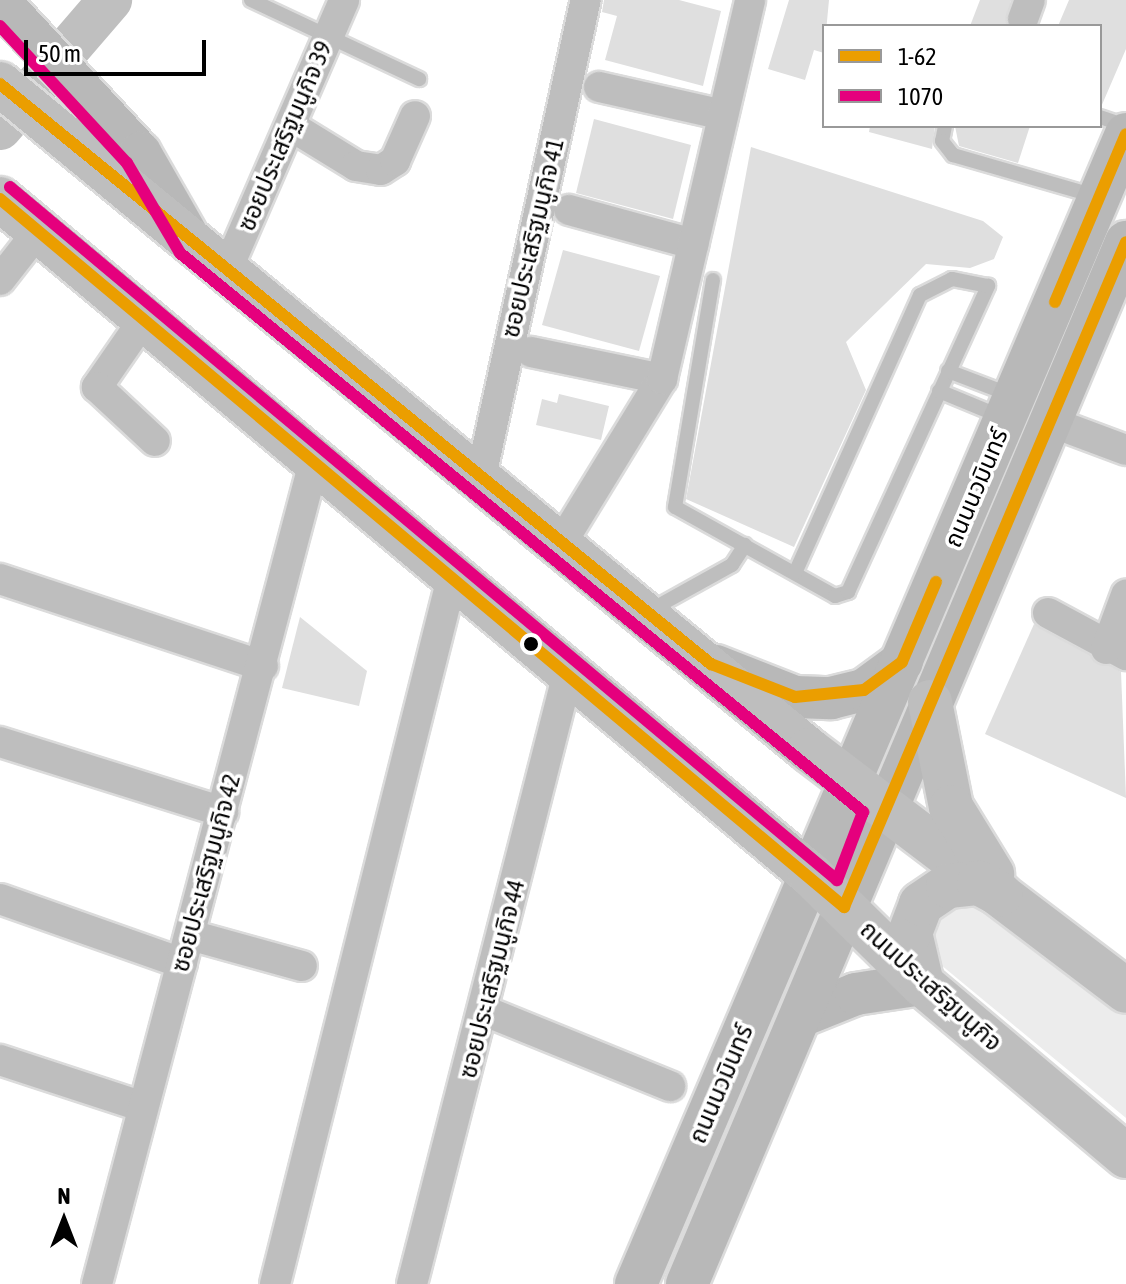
<!DOCTYPE html>
<meta charset="utf-8">
<style>
body{margin:0}
#map{position:relative;width:1126px;height:1284px;overflow:hidden;background:#fff;font-family:"Asap Condensed","Noto Sans Thai",sans-serif}
div>[style]{position:absolute}
.green>*{inset:0;background:#ececec}
.river>*{height:44px;margin:-22px;padding:0 22px;transform-origin:22px;border-radius:22px;background:#bfbfbf}
.building>*{inset:0;background:#dfdfdf}
.roads{filter:drop-shadow(2px 0 #dbdbdb) drop-shadow(-2px 0 #dbdbdb) drop-shadow(0 2px #dbdbdb) drop-shadow(0 -2px #dbdbdb)}
.lane>*{height:14px;margin:-7px;padding:0 7px;transform-origin:7px;border-radius:7px;background:#bebebe}
.street>*{height:30px;margin:-15px;padding:0 15px;transform-origin:15px;border-radius:15px;background:#bebebe}
.secondary>*{height:42px;margin:-21px;padding:0 21px;transform-origin:21px;border-radius:21px;background:#b8b8b8}
.primary>*{height:44px;margin:-22px;padding:0 22px;transform-origin:22px;border-radius:22px;background:#bebebe}
.bus-1>*{height:12px;margin:-6px;padding:0 6px;transform-origin:6px;border-radius:6px;background:#eb9e00}
.bus-2>*{height:12px;margin:-6px;padding:0 6px;transform-origin:6px;border-radius:6px;background:#e5007d}
.dots>*{width:22px;height:22px;translate:-50% -50%;box-sizing:border-box;border:4px solid #fff;border-radius:50%}
span{translate:-50% -50%;white-space:nowrap;text-align:center;line-height:1.15;-webkit-text-stroke:7px #fff;paint-order:stroke}
.street-label{font-size:24px;color:#000}
.legend{position:absolute;left:822px;top:24px;width:280px;height:104px;box-sizing:border-box;background:#fff;border:2px solid #999;margin:0;padding:10px 14px;list-style:none;font-size:24px;color:#000}
.legend li{display:flex;align-items:center;gap:16px;height:40px}
.legend b{width:40px;border:2px solid #999}
.north{position:absolute;left:24px;top:1180px;width:80px;height:80px;-webkit-text-stroke:6px #fff;paint-order:stroke;rotate:0deg;font-size:22px;font-weight:700;line-height:32px;text-align:center;color:#000}
.north::after{content:'';display:block;margin:auto;width:28px;height:36px;background:#000;clip-path:polygon(50% 0,100% 100%,50% 72%,0 100%)}
.scale{position:absolute;left:24px;top:40px;width:182px;height:36px;box-sizing:border-box;border:4px solid #000;border-top:0;padding-left:10px;font-size:24px;line-height:28px;white-space:nowrap;color:#000;-webkit-text-stroke:6px #fff;paint-order:stroke}
</style>
<div id="map">
<div class="green">
<i style="clip-path:polygon(980px 893px,1126px 1008px,1126px 1118px,929px 955px,926px 923px)"></i>
</div>
<div class="river">
<i style="left:0;top:128px;width:169px;rotate:-49.3deg"></i>
</div>
<div class="building">
<i style="clip-path:polygon(604px 0,679px 0,721px 11px,703px 86px,605px 60px,617px 16px,602px 12px)"></i>
<i style="clip-path:polygon(789px 0,829px 0,824px 53px,814px 50px,805px 80px,768px 69px)"></i>
<i style="clip-path:polygon(980px 0,1011px 0,1007px 26px,970px 26px)"></i>
<i style="clip-path:polygon(1069px 0,1126px 0,1126px 49px,1101px 107px,1100px 26px,1058px 26px)"></i>
<i style="clip-path:polygon(594px 119px,691px 145px,673px 219px,576px 193px)"></i>
<i style="clip-path:polygon(870px 126px,935px 126px,932px 149px,869px 132px)"></i>
<i style="clip-path:polygon(955px 126px,1030px 126px,1018px 163px,959px 146px)"></i>
<i style="clip-path:polygon(751px 147px,983px 221px,1003px 237px,994px 259px,970px 268px,926px 264px,846px 342px,866px 390px,794px 547px,686px 499px)"></i>
<i style="clip-path:polygon(563px 250px,660px 276px,639px 351px,542px 325px)"></i>
<i style="clip-path:polygon(559px 394px,609px 406px,601px 440px,536px 425px,542px 399px,557px 403px)"></i>
<i style="clip-path:polygon(300px 617px,367px 671px,359px 706px,282px 688px)"></i>
<i style="clip-path:polygon(1034px 624px,1121px 672px,1126px 798px,985px 734px)"></i>
</div>
<div class="roads">
<div class="lane">
<i style="left:251px;top:0;width:186px;rotate:25.2deg"></i>
<i style="left:1100px;top:117px;width:28px;rotate:19deg"></i>
<i style="left:945px;top:126px;width:15px;rotate:101deg"></i>
<i style="left:942px;top:141px;width:18px;rotate:52deg"></i>
<i style="left:953px;top:155px;width:148px;rotate:16.1deg"></i>
<i style="left:713px;top:280px;width:230px;rotate:99.5deg"></i>
<i style="left:675px;top:507px;width:183px;rotate:29.1deg"></i>
<i style="left:835px;top:596px;width:14px;rotate:-17deg"></i>
<i style="left:848px;top:592px;width:337px;rotate:-65.4deg"></i>
<i style="left:988px;top:286px;width:37px;rotate:-169deg"></i>
<i style="left:952px;top:279px;width:36px;rotate:153deg"></i>
<i style="left:920px;top:295px;width:305px;rotate:114.2deg"></i>
<i style="left:948px;top:371px;width:67px;rotate:20.9deg"></i>
<i style="left:939px;top:391px;width:68px;rotate:22.4deg"></i>
<i style="left:649px;top:611px;width:95px;rotate:-29deg"></i>
<i style="left:732px;top:565px;width:24px;rotate:-57deg"></i>
</div>
<div class="street">
<i style="left:1023px;top:19px;width:20px;rotate:-70deg"></i>
<i style="left:599px;top:87px;width:127px;rotate:12.7deg"></i>
<i style="left:291px;top:126px;width:76px;rotate:31.6deg"></i>
<i style="left:356px;top:166px;width:25px;rotate:9deg"></i>
<i style="left:381px;top:170px;width:17px;rotate:-33deg"></i>
<i style="left:395px;top:161px;width:49px;rotate:-66deg"></i>
<i style="left:569px;top:210px;width:129px;rotate:15.3deg"></i>
<i style="left:226px;top:272px;width:296px;rotate:-66.5deg"></i>
<i style="left:0;top:280px;width:63px;rotate:-52deg"></i>
<i style="left:144px;top:319px;width:83px;rotate:124.7deg"></i>
<i style="left:97px;top:387px;width:79px;rotate:43deg"></i>
<i style="left:531px;top:352px;width:134px;rotate:11.6deg"></i>
<i style="left:1051px;top:422px;width:80px;rotate:20.5deg"></i>
<i style="left:481px;top:476px;width:487px;rotate:-77.6deg"></i>
<i style="left:562px;top:542px;width:191px;rotate:-58.5deg"></i>
<i style="left:662px;top:379px;width:389px;rotate:-76.9deg"></i>
<i style="left:0;top:579px;width:277px;rotate:18.3deg"></i>
<i style="left:1048px;top:613px;width:89px;rotate:28.3deg"></i>
<i style="left:1106px;top:649px;width:58px;rotate:-69.7deg"></i>
<i style="left:0;top:742px;width:234px;rotate:17.4deg"></i>
<i style="left:0;top:899px;width:193px;rotate:19.4deg"></i>
<i style="left:190px;top:935px;width:116px;rotate:15.5deg"></i>
<i style="left:485px;top:1011px;width:200px;rotate:22.1deg"></i>
<i style="left:0;top:1060px;width:148px;rotate:18.1deg"></i>
<i style="left:97px;top:1284px;width:850px;rotate:-75.21deg"></i>
<i style="left:275px;top:1284px;width:728px;rotate:-75.93deg"></i>
<i style="left:412px;top:1284px;width:631px;rotate:-75.68deg"></i>
</div>
<div class="secondary">
<i style="left:0;top:2px;width:206px;rotate:47.2deg"></i>
<i style="left:140px;top:153px;width:103px;rotate:60.2deg"></i>
<i style="left:716px;top:666px;width:85px;rotate:21.4deg"></i>
<i style="left:795px;top:697px;width:36px;rotate:2deg"></i>
<i style="left:831px;top:698px;width:34px;rotate:-14deg"></i>
<i style="left:864px;top:690px;width:47px;rotate:-36.4deg"></i>
<i style="left:801px;top:1016px;width:59px;rotate:-21.8deg"></i>
<i style="left:856px;top:994px;width:67px;rotate:-8.6deg"></i>
<i style="left:636px;top:1284px;width:1250px;rotate:-66.92deg"></i>
<i style="left:687px;top:1284px;width:1131px;rotate:-67.15deg"></i>
</div>
<div class="primary">
<i style="left:0;top:84px;width:1048px;rotate:39.46deg"></i>
<i style="left:809px;top:750px;width:398px;rotate:37.2deg"></i>
<i style="left:0;top:199px;width:1054px;rotate:39.81deg"></i>
<i style="left:810px;top:874px;width:157px;rotate:44.5deg"></i>
<i style="left:922px;top:984px;width:267px;rotate:40.1deg"></i>
<i style="left:930px;top:702px;width:107px;rotate:78.7deg"></i>
<i style="left:951px;top:807px;width:79px;rotate:58.5deg"></i>
<i style="left:922px;top:984px;width:52px;rotate:-103.2deg"></i>
<i style="left:910px;top:933px;width:31px;rotate:-69deg"></i>
<i style="left:921px;top:904px;width:32px;rotate:-34deg"></i>
<i style="left:948px;top:886px;width:31px;rotate:-6deg"></i>
<i style="left:979px;top:883px;width:24px;rotate:28deg"></i>
</div>
</div>
<div class="bus-1">
<i style="left:0;top:84px;width:918px;rotate:39.21deg"></i>
<i style="left:711px;top:664px;width:90px;rotate:21.4deg"></i>
<i style="left:795px;top:697px;width:69px;rotate:-5.8deg"></i>
<i style="left:864px;top:690px;width:47px;rotate:-36.4deg"></i>
<i style="left:902px;top:662px;width:87px;rotate:-67deg"></i>
<i style="left:0;top:199px;width:1102px;rotate:39.99deg"></i>
<i style="left:844px;top:907px;width:722px;rotate:-67.02deg"></i>
<i style="left:1055px;top:302px;width:182px;rotate:-67.1deg"></i>
</div>
<div class="bus-2">
<i style="left:0;top:26px;width:187px;rotate:47.2deg"></i>
<i style="left:127px;top:163px;width:104px;rotate:59.5deg"></i>
<i style="left:180px;top:253px;width:883px;rotate:39.3deg"></i>
<i style="left:863px;top:812px;width:73px;rotate:110.9deg"></i>
<i style="left:837px;top:880px;width:1079px;rotate:-140.04deg"></i>
</div>
<div class="dots">
<i style="left:531px;top:644px;background:#000"></i>
</div>
<div class="street-label">
<span style="left:285px;top:136px;rotate:-67deg">ซอยประเสริฐมนูกิจ 39</span>
<span style="left:533px;top:238px;rotate:-77deg">ซอยประเสริฐมนูกิจ 41</span>
<span style="left:976px;top:488px;rotate:-67deg">ถนนนวมินทร์</span>
<span style="left:206px;top:873px;rotate:-75deg">ซอยประเสริฐมนูกิจ 42</span>
<span style="left:492px;top:979px;rotate:-76deg">ซอยประเสริฐมนูกิจ 44</span>
<span style="left:931px;top:986px;rotate:42deg">ถนนประเสริฐมนูกิจ</span>
<span style="left:721px;top:1084px;rotate:-67deg">ถนนนวมินทร์</span>
</div>
<ul class="legend">
<li><b style="height:10px;background:#eb9e00"></b>1-62</li>
<li><b style="height:10px;background:#e5007d"></b>1070</li>
</ul>
<div class="north">N</div>
<div class="scale">50 m</div>
</div>
